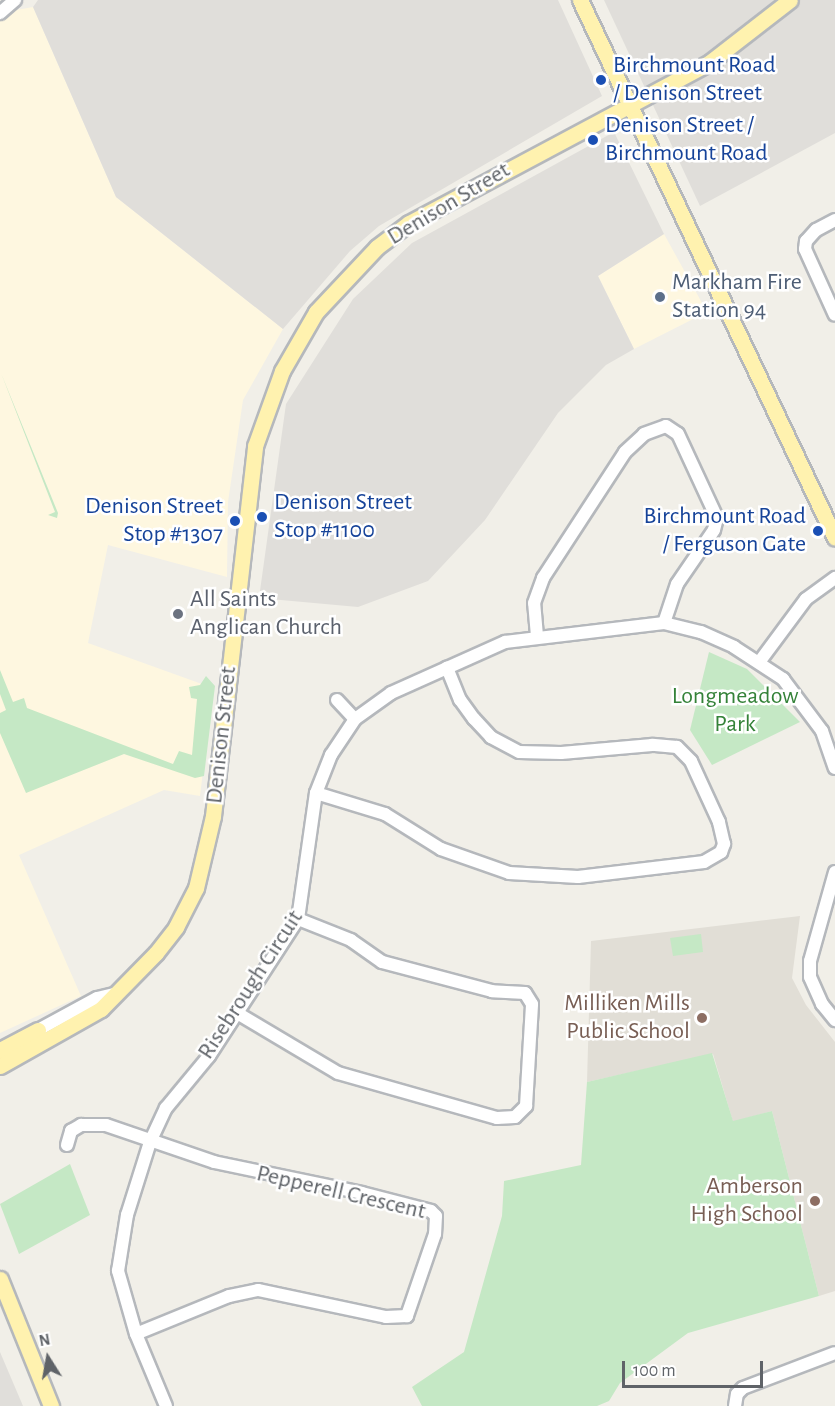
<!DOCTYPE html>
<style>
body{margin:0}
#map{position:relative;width:835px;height:1406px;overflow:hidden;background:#f1efe8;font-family:"Alegreya Sans",sans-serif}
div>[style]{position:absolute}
.commercial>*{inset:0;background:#fef7e0}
.industrial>*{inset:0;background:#e0deda}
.education>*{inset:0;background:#e1ded6}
.green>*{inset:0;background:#c5e8c5}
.roads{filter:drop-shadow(2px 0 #b5b8bc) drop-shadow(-2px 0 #b5b8bc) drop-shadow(0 2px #b5b8bc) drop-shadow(0 -2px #b5b8bc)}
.minor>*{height:12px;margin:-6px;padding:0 6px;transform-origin:6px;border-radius:6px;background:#fff}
.major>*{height:15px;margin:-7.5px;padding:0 7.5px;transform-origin:7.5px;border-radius:7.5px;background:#fff2af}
.dots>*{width:16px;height:16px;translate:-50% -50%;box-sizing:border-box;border:3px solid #fff;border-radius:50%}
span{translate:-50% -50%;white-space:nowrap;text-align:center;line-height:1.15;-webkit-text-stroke:5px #fff;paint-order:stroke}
.transit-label{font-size:24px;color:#164399}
.left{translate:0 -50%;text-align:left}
.right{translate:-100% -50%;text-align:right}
.street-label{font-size:24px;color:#5f6368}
.service-label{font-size:24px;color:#4e5e75}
.worship-label{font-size:24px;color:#5b616d}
.park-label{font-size:24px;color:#348238}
.education-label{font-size:24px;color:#785e54}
.north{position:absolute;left:18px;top:1328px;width:60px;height:60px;-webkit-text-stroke:4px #fff;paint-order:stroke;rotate:349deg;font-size:16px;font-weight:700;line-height:24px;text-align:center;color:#5f6368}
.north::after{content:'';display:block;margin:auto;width:21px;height:27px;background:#5f6368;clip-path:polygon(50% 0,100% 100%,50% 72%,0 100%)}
.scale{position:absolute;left:622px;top:1361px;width:141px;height:27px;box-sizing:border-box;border:3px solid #5f6368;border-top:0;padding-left:8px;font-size:18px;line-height:21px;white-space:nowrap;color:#5f6368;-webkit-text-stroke:4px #fff;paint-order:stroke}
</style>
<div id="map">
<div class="commercial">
<i style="clip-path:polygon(33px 7px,116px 197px,283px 329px,243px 400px,228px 502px,227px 577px,108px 545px,88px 643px,213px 688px,200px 796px,164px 790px,19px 855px,81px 996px,0 1033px,0 13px)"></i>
<i style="clip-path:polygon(664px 234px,707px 312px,634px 349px,598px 276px)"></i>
</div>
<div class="industrial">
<i style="clip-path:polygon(38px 0,558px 0,602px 96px,379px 226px,350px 251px,283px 329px,116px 197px,33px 7px)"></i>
<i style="clip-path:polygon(604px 0,835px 0,835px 133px,700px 206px)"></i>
<i style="clip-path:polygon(614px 132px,664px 234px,598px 276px,634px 349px,606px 365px,558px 413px,485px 520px,428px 581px,358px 607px,259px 598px,286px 404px,353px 299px,412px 243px)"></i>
<i style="clip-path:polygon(0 1352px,23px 1406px,0 1406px)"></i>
</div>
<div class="education">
<i style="clip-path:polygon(800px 916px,792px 978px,806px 1005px,835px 1042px,835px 1291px,819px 1296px,772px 1111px,733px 1122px,713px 1054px,587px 1082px,591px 941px)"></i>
</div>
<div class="green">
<i style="clip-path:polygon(1px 373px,58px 513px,57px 518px,48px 515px,55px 512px)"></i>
<i style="clip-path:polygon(709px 652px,747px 669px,800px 722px,712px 765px,690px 730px)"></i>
<i style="clip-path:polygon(0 670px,13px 702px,24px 698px,27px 708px,173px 764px,179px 751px,192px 755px,197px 699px,191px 698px,189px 687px,200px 685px,206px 676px,215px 686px,204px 776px,195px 778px,124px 754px,26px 793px,0 733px,0 713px,6px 710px,0 694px)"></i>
<i style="clip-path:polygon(701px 934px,703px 952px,673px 956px,670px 938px)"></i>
<i style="clip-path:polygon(712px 1053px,733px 1121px,772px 1111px,819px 1296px,688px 1333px,620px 1383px,609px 1401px,597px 1406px,422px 1406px,412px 1387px,464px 1352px,502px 1216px,504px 1181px,581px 1165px,587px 1082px)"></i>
<i style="clip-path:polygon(70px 1164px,90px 1215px,19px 1254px,0 1204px)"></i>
</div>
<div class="roads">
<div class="minor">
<i style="left:0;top:13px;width:20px;rotate:-41deg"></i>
<i style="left:835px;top:220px;width:21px;rotate:152deg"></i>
<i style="left:816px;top:230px;width:15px;rotate:132deg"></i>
<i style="left:806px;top:241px;width:8px;rotate:97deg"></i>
<i style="left:805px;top:249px;width:72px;rotate:65.6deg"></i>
<i style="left:537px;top:636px;width:33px;rotate:-95deg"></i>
<i style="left:534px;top:603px;width:27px;rotate:-70deg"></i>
<i style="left:543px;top:578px;width:150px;rotate:-56.9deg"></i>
<i style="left:625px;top:452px;width:26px;rotate:-43deg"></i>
<i style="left:644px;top:434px;width:23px;rotate:-20deg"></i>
<i style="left:666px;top:426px;width:14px;rotate:34deg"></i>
<i style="left:678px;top:434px;width:93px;rotate:65.1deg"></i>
<i style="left:717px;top:518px;width:12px;rotate:104deg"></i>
<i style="left:714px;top:530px;width:65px;rotate:124.4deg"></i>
<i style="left:677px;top:584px;width:41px;rotate:108.4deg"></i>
<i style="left:760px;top:661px;width:77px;rotate:-53.4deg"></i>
<i style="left:806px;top:599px;width:36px;rotate:-36deg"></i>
<i style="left:337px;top:700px;width:26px;rotate:47deg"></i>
<i style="left:316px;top:793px;width:72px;rotate:16.9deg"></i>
<i style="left:385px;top:814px;width:66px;rotate:32deg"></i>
<i style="left:441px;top:849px;width:72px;rotate:19.4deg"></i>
<i style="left:509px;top:873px;width:69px;rotate:3.3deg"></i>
<i style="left:578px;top:877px;width:127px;rotate:-6.8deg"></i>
<i style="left:704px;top:862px;width:20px;rotate:-30deg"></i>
<i style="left:721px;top:852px;width:9px;rotate:-69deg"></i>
<i style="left:724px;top:844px;width:23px;rotate:-103deg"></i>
<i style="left:719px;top:822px;width:67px;rotate:-114.7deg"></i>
<i style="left:691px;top:761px;width:20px;rotate:-135deg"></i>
<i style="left:677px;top:747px;width:25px;rotate:-175deg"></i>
<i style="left:652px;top:745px;width:91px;rotate:175deg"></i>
<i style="left:561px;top:753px;width:42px;rotate:-178.6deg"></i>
<i style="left:519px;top:752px;width:32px;rotate:-152deg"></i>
<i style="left:491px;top:737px;width:25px;rotate:-133deg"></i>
<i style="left:474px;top:719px;width:24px;rotate:-126deg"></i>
<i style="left:460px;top:700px;width:35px;rotate:-112deg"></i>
<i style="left:835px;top:872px;width:92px;rotate:105.7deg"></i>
<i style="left:810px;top:961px;width:16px;rotate:90deg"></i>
<i style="left:810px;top:977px;width:30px;rotate:66deg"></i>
<i style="left:822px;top:1004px;width:21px;rotate:51deg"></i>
<i style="left:237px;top:1013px;width:117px;rotate:30.7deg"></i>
<i style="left:338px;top:1073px;width:165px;rotate:15.8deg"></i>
<i style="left:497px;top:1118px;width:18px;rotate:-3deg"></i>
<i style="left:515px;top:1117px;width:16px;rotate:-45deg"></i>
<i style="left:526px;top:1106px;width:102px;rotate:-86.6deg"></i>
<i style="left:532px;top:1004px;width:13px;rotate:-122deg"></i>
<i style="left:525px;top:993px;width:33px;rotate:-177deg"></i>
<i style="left:492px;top:991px;width:114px;rotate:-165.2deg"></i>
<i style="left:382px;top:962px;width:38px;rotate:-145deg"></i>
<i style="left:351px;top:940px;width:57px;rotate:-158.4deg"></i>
<i style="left:38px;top:1030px;width:67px;rotate:-28.5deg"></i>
<i style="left:97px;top:998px;width:17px;rotate:-13deg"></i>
<i style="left:67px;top:1145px;width:15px;rotate:-74deg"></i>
<i style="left:71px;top:1131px;width:12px;rotate:-31deg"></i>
<i style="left:81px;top:1125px;width:25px"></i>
<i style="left:106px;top:1125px;width:114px;rotate:18.9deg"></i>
<i style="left:214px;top:1162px;width:151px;rotate:11.8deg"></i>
<i style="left:362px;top:1193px;width:71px;rotate:14.6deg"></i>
<i style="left:431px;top:1211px;width:7px;rotate:45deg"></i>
<i style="left:436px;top:1216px;width:18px;rotate:93deg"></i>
<i style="left:435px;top:1234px;width:87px;rotate:108.9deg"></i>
<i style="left:407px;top:1316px;width:21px;rotate:177deg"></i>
<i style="left:386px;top:1317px;width:131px;rotate:-168.1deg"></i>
<i style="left:258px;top:1290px;width:30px;rotate:168deg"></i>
<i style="left:229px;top:1296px;width:100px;rotate:157.8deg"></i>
<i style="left:166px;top:1406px;width:78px;rotate:-112.6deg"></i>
<i style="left:136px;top:1334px;width:66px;rotate:-105.9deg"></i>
<i style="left:118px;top:1271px;width:57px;rotate:-80.9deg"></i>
<i style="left:127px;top:1215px;width:77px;rotate:-72.5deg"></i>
<i style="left:150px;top:1142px;width:38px;rotate:-65deg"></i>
<i style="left:166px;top:1108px;width:67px;rotate:-50.4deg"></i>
<i style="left:209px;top:1056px;width:163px;rotate:-57deg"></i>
<i style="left:298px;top:919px;width:127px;rotate:-81.9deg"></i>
<i style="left:316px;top:793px;width:41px;rotate:-68.5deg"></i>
<i style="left:331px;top:755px;width:43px;rotate:-56.3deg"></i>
<i style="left:355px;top:719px;width:44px;rotate:-35.8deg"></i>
<i style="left:391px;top:693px;width:125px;rotate:-24.1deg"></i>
<i style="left:505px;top:642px;width:160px;rotate:-6.8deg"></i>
<i style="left:664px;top:623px;width:38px;rotate:14deg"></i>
<i style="left:701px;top:632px;width:36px;rotate:24deg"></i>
<i style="left:734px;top:647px;width:59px;rotate:33.1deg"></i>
<i style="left:783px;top:679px;width:65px;rotate:53.1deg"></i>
<i style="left:822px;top:731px;width:39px;rotate:71deg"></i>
<i style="left:735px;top:1406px;width:12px;rotate:-81deg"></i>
<i style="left:737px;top:1394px;width:8px;rotate:-45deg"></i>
<i style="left:743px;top:1388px;width:98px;rotate:-20.8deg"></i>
</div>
<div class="major">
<i style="left:580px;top:0;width:595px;rotate:64.64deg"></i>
<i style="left:0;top:1050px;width:43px;rotate:-27.8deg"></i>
<i style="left:0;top:1066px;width:116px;rotate:-29.4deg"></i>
<i style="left:101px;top:1009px;width:78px;rotate:-45.5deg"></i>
<i style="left:156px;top:953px;width:33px;rotate:-52deg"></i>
<i style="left:176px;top:927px;width:44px;rotate:-62.9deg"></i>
<i style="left:196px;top:888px;width:74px;rotate:-76.7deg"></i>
<i style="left:213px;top:816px;width:372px;rotate:-83.5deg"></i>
<i style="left:255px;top:446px;width:80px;rotate:-70.2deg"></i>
<i style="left:282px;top:371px;width:68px;rotate:-60deg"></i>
<i style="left:316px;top:312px;width:89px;rotate:-46.8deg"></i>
<i style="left:377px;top:247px;width:40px;rotate:-37deg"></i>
<i style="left:409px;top:223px;width:341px;rotate:-28.1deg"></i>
<i style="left:710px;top:62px;width:101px;rotate:-37.8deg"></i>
<i style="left:0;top:1279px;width:137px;rotate:68.1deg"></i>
</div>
</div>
<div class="dots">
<i style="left:601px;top:80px;background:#1a4fb4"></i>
<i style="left:593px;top:140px;background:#1a4fb4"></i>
<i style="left:660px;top:297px;background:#5c6f8a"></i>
<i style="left:262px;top:517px;background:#1a4fb4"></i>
<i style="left:235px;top:521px;background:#1a4fb4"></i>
<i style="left:818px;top:531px;background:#1a4fb4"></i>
<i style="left:178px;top:614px;background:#6b7280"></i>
<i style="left:702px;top:1018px;background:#8d6e63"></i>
<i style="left:815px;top:1201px;background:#8d6e63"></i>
</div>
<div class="transit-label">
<span class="left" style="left:613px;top:80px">Birchmount Road<br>/ Denison Street</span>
<span class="left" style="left:605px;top:140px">Denison Street /<br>Birchmount Road</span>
<span class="left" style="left:274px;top:517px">Denison Street<br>Stop #1100</span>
<span class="right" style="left:223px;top:521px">Denison Street<br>Stop #1307</span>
<span class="right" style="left:806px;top:531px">Birchmount Road<br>/ Ferguson Gate</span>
</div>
<div class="street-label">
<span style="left:449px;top:204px;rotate:-31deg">Denison Street</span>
<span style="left:222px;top:735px;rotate:-84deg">Denison Street</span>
<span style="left:251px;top:985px;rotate:-57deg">Risebrough Circuit</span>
<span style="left:341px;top:1193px;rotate:13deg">Pepperell Crescent</span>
</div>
<div class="service-label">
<span class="left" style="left:672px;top:297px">Markham Fire<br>Station 94</span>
</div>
<div class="worship-label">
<span class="left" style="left:190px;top:614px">All Saints<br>Anglican Church</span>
</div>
<div class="park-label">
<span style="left:735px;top:711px">Longmeadow<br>Park</span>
</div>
<div class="education-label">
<span class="right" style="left:690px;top:1018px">Milliken Mills<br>Public School</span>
<span class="right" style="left:803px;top:1201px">Amberson<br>High School</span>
</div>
<div class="north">N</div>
<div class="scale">100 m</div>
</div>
